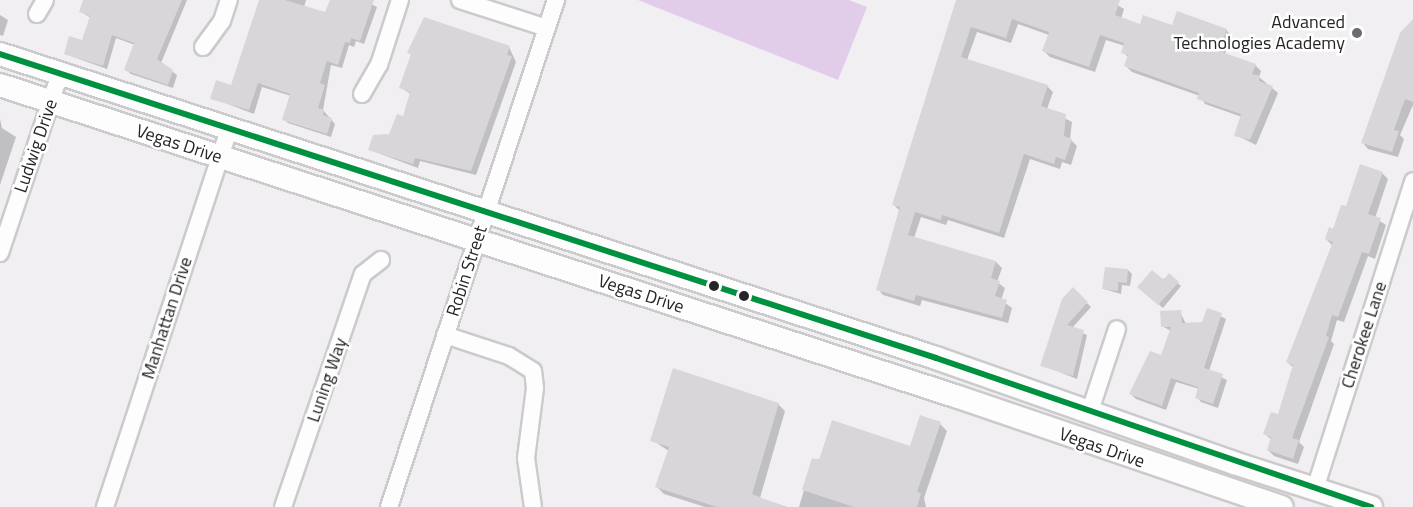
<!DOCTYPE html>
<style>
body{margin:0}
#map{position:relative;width:1413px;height:507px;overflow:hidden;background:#f1eff2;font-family:"Titillium Web",sans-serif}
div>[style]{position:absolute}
.green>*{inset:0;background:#e1cdea}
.shadow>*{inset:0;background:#0003}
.building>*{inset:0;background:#d8d6d8}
.roads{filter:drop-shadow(2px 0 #cbcacc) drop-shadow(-2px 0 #cbcacc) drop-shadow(0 2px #cbcacc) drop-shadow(0 -2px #cbcacc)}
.minor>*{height:16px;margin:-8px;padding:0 8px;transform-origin:8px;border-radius:8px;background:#fdfdfd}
.secondary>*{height:22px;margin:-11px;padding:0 11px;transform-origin:11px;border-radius:11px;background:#fdfdfd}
.bus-1>*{height:6px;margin:-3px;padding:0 3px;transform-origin:3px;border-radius:3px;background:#009140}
.dots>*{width:16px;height:16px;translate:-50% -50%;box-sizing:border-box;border:3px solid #fff;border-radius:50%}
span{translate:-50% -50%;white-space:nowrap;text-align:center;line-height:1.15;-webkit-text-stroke:5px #fff;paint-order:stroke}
.poi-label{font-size:18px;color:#252426}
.right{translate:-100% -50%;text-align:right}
.street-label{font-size:18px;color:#252426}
</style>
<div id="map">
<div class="green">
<i style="clip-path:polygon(638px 0,849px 0,867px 7px,838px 80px)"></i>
</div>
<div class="shadow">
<i style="clip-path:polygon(85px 0,187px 0,161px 63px,177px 75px,173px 88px,131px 74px,126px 70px,135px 45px,116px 38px,107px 69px,65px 54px,83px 42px,91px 18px,81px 12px)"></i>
<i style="clip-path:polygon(260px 0,306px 0,304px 7px,326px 14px,332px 0,364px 0,377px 7px,364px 44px,356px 41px,354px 47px,349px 45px,342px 68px,331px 65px,323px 110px,335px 124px,331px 137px,288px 123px,284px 119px,291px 96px,262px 87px,254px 114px,212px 98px,232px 86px)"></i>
<i style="clip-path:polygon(958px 0,1109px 0,1124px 9px,1121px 19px,1140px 26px,1226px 30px,1232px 36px,1225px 54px,1255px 65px,1261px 71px,1259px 77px,1278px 93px,1256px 145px,1236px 135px,1242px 117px,1205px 104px,1200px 96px,1132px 72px,1126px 66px,1129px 58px,1123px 52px,1125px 46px,1106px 40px,1095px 72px,1050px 57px,1044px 51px,1049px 35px,1018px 24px,1011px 43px,977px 32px,967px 60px,1047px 86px,1053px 92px,1047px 109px,1072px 122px,1070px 139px,1077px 146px,1071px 165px,1062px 162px,1060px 169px,1030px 159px,1004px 238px,948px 220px,946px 225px,921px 217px,914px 238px,996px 262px,1002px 268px,997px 282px,1005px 288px,1001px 300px,1012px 308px,1008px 323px,922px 300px,920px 306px,883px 295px,878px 289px,899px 210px,893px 204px)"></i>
<i style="clip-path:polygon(0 15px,8px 20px,3px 36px,0 35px)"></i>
<i style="clip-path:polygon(1413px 21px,1413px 105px,1400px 135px,1404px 139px,1398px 157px,1368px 149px,1363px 143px)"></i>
<i style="clip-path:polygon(509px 47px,516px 62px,476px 175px,420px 161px,418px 168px,370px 150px,390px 136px,404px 118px,411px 94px,401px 88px,412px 55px,409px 53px)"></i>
<i style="clip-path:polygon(0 119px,2px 128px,16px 137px,0 185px)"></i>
<i style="clip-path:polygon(1382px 173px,1388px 179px,1375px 218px,1386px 225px,1375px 259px,1368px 256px,1344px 322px,1337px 320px,1331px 341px,1334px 344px,1299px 442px,1304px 447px,1298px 464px,1274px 456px,1268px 450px,1272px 440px,1265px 434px,1279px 416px,1294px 368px,1287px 362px,1332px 245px,1326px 239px,1347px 208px)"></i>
<i style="clip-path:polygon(1128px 270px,1132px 274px,1130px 286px,1122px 285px,1121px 294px,1104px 289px)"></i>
<i style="clip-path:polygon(1169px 276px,1181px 286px,1163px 308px,1143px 291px)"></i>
<i style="clip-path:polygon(1073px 290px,1091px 307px,1072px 328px,1087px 335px,1077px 379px,1042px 365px)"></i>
<i style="clip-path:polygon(1208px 310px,1226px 319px,1209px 371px,1227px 380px,1218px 408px,1201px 402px,1197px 397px,1199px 389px,1176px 382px,1166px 410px,1136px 399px,1131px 394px,1162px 357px,1171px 331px,1162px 326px,1180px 312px,1186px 324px,1204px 324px)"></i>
<i style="clip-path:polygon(778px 404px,785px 411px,760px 498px,787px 507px,705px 507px,664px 494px,657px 487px,669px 451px,652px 440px)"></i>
<i style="clip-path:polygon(940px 424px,947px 431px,924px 498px,926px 507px,799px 507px,813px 460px,911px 447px)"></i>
</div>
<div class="building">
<i style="clip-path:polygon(83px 0,182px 0,157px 59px,173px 70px,168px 85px,124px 70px,134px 43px,112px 35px,103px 66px,64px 54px,69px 36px,82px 40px,90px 16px,79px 12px)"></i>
<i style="clip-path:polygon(259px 0,285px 0,325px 12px,330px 0,374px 0,360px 41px,351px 38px,350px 43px,345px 42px,338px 65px,327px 61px,320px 83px,325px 85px,318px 108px,324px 110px,323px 115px,332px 118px,327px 134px,282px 120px,290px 94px,258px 83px,249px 110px,210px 99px,216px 80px,231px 85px)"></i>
<i style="clip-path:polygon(956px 0,1120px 0,1115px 15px,1140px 24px,1143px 15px,1172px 25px,1177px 11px,1227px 29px,1219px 51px,1256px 64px,1252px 74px,1260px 76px,1259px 81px,1273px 86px,1250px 140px,1234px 136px,1241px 114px,1197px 99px,1199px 93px,1124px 66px,1128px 55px,1121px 53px,1124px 43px,1100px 35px,1089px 67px,1042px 51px,1049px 32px,1012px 19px,1006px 38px,971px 27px,961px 57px,1048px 85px,1041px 106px,1066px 114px,1064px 136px,1072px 139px,1065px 160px,1056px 157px,1054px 164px,1024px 154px,999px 233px,942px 215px,941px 220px,915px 212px,908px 235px,996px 261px,991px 278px,1000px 281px,995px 296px,1007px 300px,1002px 318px,916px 295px,914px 301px,876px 290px,900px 207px,892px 205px)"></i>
<i style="clip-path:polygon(424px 17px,510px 46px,507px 55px,512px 56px,471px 171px,415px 158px,413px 164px,368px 150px,373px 135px,389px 134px,397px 114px,403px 116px,410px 92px,399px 88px,411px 54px,407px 53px)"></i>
<i style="clip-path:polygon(1413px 19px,1413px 102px,1405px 99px,1394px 130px,1399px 131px,1392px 152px,1361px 143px,1400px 33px)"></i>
<i style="clip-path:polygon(1360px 164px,1383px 172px,1368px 214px,1381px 218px,1369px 254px,1362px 252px,1338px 317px,1332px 315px,1326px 336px,1329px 337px,1292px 438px,1299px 440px,1293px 459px,1267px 450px,1271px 437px,1263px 434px,1271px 412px,1278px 414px,1293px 365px,1286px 362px,1333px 242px,1325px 239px,1329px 227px,1333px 229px,1341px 205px,1346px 206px)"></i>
<i style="clip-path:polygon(1105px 267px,1128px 269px,1127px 283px,1118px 282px,1118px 291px,1102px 289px)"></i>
<i style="clip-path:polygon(1152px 270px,1164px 280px,1169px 273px,1179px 282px,1158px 305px,1137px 287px)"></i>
<i style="clip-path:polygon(1073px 287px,1088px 302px,1067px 325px,1084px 330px,1073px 376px,1040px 366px,1062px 299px)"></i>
<i style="clip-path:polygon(1207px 308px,1222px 313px,1204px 368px,1223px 374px,1213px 404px,1195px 398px,1198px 387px,1171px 378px,1162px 406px,1129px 394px,1150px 351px,1161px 355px,1171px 327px,1161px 327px,1160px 311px,1181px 310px,1182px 323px,1202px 322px)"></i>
<i style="clip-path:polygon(673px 368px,779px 403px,752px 494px,785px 507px,717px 507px,655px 487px,669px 447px,650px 441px)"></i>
<i style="clip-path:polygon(920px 415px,941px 422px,917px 492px,921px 493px,917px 507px,854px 507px,802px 490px,812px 458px,819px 460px,832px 420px,910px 446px)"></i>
</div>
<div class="roads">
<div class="minor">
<i style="left:460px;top:0;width:91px;rotate:17.8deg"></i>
<i style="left:37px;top:14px;width:16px;rotate:-60deg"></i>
<i style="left:203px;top:47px;width:32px;rotate:-54deg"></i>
<i style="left:222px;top:21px;width:22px;rotate:-72deg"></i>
<i style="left:362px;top:94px;width:34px;rotate:-60deg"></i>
<i style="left:379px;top:65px;width:68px;rotate:-72.1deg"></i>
<i style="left:0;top:253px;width:189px;rotate:-71.5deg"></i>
<i style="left:445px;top:335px;width:67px;rotate:18.2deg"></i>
<i style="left:509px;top:356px;width:28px;rotate:32deg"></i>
<i style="left:533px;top:371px;width:17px;rotate:83deg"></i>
<i style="left:535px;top:388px;width:71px;rotate:97.3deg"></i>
<i style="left:526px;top:458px;width:49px;rotate:81.9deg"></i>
<i style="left:1090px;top:411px;width:86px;rotate:-71.8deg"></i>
<i style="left:1315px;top:489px;width:323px;rotate:-72.3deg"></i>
<i style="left:105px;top:507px;width:398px;rotate:-71.8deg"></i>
<i style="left:283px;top:507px;width:246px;rotate:-71.1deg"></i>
<i style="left:363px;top:274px;width:23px;rotate:-38deg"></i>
<i style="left:389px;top:507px;width:534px;rotate:-71.77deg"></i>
</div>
<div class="secondary">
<i style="left:0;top:54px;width:984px;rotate:17.99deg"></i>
<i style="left:936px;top:358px;width:316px;rotate:19.4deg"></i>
<i style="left:1234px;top:463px;width:144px;rotate:17.8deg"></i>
<i style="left:0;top:85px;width:1008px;rotate:18.04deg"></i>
<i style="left:958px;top:397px;width:342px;rotate:18.8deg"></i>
</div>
</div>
<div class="bus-1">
<i style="left:0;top:54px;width:984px;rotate:17.99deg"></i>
<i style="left:936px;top:358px;width:460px;rotate:18.9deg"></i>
</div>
<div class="dots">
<i style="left:1357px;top:33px;background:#6c6b6d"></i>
<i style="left:714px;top:286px;background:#252426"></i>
<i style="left:744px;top:296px;background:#252426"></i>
</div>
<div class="poi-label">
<span class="right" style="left:1345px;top:33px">Advanced<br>Technologies Academy</span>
</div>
<div class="street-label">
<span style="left:179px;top:144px;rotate:18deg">Vegas Drive</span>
<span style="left:36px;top:146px;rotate:-71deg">Ludwig Drive</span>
<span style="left:467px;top:271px;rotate:-72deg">Robin Street</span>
<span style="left:641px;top:294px;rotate:18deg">Vegas Drive</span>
<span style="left:167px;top:318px;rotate:-72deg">Manhattan Drive</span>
<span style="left:1364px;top:335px;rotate:-72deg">Cherokee Lane</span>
<span style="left:327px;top:380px;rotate:-71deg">Luning Way</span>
<span style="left:1102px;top:448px;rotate:19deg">Vegas Drive</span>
</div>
</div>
